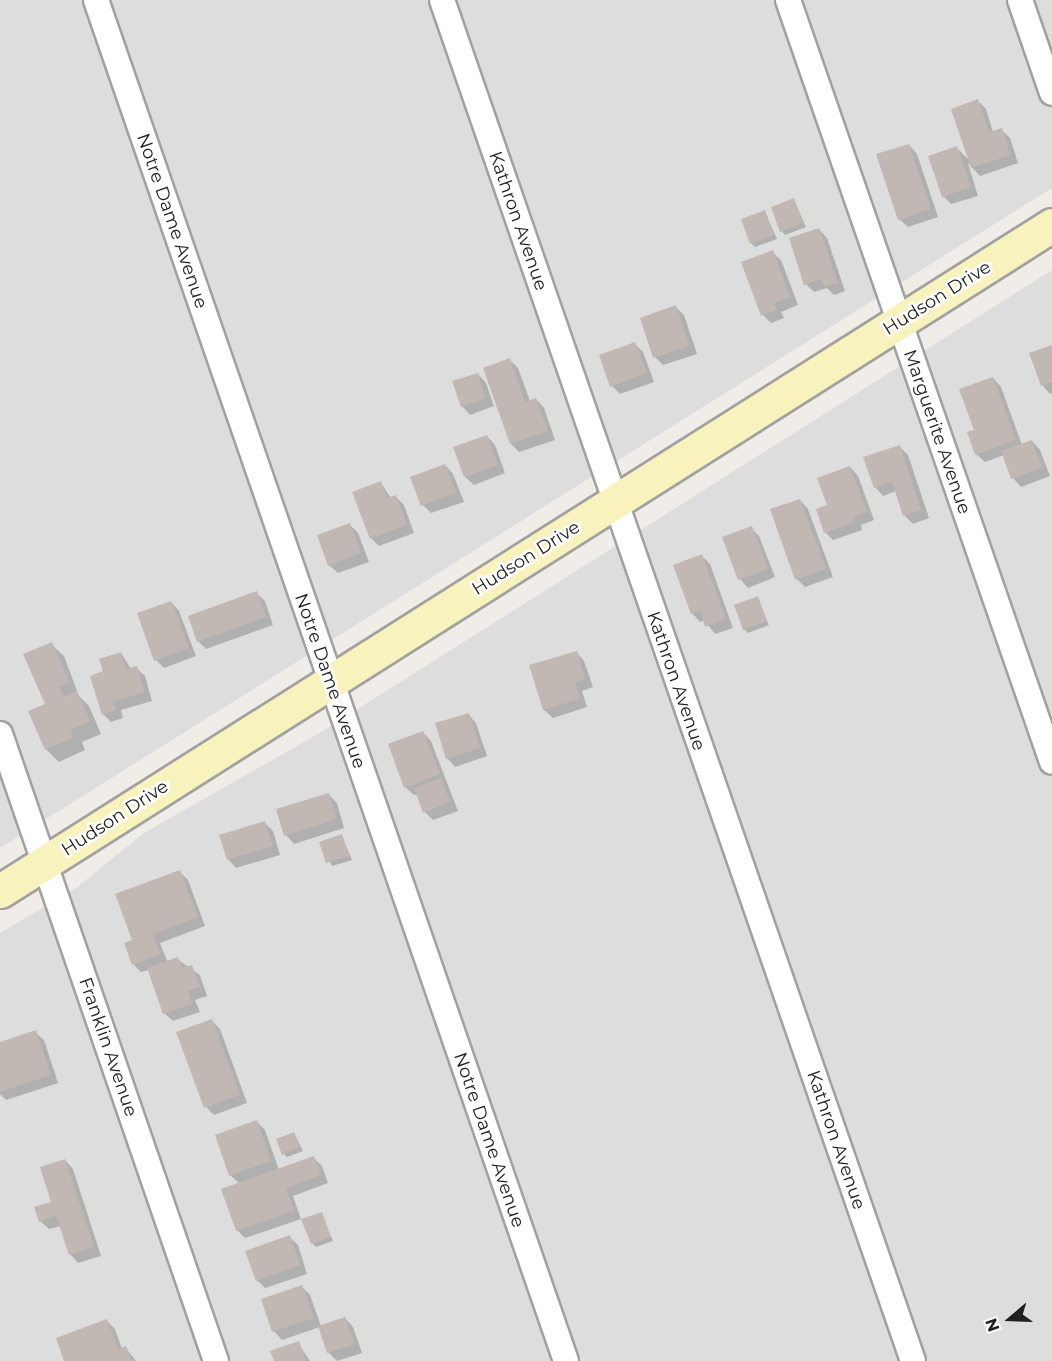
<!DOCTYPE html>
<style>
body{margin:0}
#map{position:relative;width:1052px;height:1361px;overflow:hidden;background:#f0ece7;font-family:Montserrat,sans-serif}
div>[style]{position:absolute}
.residential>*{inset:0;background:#dedddd}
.shadow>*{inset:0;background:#0003}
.building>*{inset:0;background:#c1b7b3}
.roads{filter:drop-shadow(2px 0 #a1a1a1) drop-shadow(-2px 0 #a1a1a1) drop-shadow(0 2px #a1a1a1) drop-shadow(0 -2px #a1a1a1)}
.street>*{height:24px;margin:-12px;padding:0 12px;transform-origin:12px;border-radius:12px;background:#fff}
.secondary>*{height:33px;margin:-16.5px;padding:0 16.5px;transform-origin:16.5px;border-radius:16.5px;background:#f8f2bd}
span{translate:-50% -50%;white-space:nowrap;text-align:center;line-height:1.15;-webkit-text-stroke:5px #fff;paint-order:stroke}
.street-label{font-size:18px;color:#202020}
.north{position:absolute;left:980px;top:1289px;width:60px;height:60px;-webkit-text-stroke:4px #fff;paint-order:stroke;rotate:251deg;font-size:16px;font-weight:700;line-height:24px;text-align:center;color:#202020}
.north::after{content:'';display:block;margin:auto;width:21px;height:27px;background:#202020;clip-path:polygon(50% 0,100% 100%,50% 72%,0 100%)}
</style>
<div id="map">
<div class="residential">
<i style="clip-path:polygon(0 0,1052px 0,1052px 188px,0 848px)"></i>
<i style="clip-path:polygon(1052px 270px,1052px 1361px,0 1361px,0 933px,76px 888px,144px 833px,318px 734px)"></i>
</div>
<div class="shadow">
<i style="clip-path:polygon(978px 101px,986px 109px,993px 132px,1001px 129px,1010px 138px,1018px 163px,980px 176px,968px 163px,978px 196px,951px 204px,943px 196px,957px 148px,970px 161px)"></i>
<i style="clip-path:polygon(909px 145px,917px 154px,938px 217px,908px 227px,899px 219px)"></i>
<i style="clip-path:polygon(794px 200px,806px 227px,785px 235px,782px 231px)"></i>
<i style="clip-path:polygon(765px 212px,777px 239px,755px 247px,751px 243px)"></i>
<i style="clip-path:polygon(819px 229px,827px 238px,845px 291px,834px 295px,827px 288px,814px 292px,806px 284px)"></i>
<i style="clip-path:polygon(772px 252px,781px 260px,798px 305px,781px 312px,784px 318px,771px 323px,763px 315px)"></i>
<i style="clip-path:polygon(676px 307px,684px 315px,697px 354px,663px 365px,655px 357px)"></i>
<i style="clip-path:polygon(635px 344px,643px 352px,654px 382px,620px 394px,612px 386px)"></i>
<i style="clip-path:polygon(1052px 347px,1052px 393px,1050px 394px,1042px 385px)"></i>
<i style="clip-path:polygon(510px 360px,518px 368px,530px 401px,536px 399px,544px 408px,555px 440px,519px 452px,511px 444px)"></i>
<i style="clip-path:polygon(478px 374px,486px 383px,494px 406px,470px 415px,462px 406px)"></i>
<i style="clip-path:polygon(993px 378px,1001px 387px,1022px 445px,1032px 441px,1040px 450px,1050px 476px,1021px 487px,1013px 478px,1004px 455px,985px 462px,976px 454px)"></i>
<i style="clip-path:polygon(487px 436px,495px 445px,505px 473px,474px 485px,465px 477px,455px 448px)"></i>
<i style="clip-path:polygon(900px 447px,908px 455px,929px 518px,913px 524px,904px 515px,896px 491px,883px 496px,875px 487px)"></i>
<i style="clip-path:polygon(445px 465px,453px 474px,464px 502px,431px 513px,423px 505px)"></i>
<i style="clip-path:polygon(850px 467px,858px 476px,874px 520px,861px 525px,862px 530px,833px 540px,825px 532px,828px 506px)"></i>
<i style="clip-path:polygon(381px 483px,391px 498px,395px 496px,404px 505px,414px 533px,379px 546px,371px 538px)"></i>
<i style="clip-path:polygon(800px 500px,808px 509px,833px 577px,805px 587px,797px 579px)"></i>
<i style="clip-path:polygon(350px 525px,358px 533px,369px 562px,338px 573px,329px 565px)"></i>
<i style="clip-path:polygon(751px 528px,759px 536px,775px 577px,748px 588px,740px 579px)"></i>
<i style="clip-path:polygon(702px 556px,710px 564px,733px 628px,715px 634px,704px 620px,700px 622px,692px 613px)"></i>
<i style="clip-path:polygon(256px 593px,265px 601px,273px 625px,206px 649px,198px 641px)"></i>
<i style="clip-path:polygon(757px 598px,769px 625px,748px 633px,744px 629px)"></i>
<i style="clip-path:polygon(171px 602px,179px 611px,196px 656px,164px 668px,156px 660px)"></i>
<i style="clip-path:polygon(51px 644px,64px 656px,79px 696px,89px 706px,101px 734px,82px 742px,85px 750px,59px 762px,46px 749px)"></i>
<i style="clip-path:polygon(576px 652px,584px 661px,593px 687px,582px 691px,587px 707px,553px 718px,544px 710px,531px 666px)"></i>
<i style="clip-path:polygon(121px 653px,131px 669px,136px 668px,145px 676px,152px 701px,121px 710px,123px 718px,111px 722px,103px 714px,105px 672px)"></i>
<i style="clip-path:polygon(468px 714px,476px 723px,487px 756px,455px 767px,447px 758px)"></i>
<i style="clip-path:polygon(423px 732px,431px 741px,458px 811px,433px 820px,425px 812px,418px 794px,414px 795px,405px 787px)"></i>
<i style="clip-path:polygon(328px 794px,337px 803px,344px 828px,294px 844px,286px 835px,278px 810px)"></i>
<i style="clip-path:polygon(265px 823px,273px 831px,280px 855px,236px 868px,228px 859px)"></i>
<i style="clip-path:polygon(342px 836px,352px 860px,332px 866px,321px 843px)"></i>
<i style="clip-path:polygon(180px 872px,188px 880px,205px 926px,160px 943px,168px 963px,177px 959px,200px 975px,207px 996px,195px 1000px,200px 1012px,173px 1021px,164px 1013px,149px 970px,141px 972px,133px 964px,134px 941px)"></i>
<i style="clip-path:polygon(212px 1021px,220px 1029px,247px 1103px,214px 1115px,206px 1107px)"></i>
<i style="clip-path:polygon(35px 1032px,44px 1040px,58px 1083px,6px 1100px,0 1094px,0 1044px)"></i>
<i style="clip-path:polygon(257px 1122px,265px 1130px,279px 1170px,314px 1158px,322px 1166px,328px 1183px,293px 1196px,301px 1219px,245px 1238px,237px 1230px,240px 1184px,230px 1175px)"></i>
<i style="clip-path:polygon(294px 1133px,303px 1151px,287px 1157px,284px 1154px)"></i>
<i style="clip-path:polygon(65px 1160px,73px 1169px,101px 1256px,78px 1263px,70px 1254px,61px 1226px,49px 1229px,40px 1221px,53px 1203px)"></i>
<i style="clip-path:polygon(321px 1213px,333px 1241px,316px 1247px,312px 1243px)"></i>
<i style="clip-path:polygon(289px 1237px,298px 1245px,307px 1274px,265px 1288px,257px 1280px)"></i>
<i style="clip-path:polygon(302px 1287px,310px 1295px,321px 1326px,345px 1318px,353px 1327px,362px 1353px,337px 1361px,329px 1353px,320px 1327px,282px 1340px,274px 1331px)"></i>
<i style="clip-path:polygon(107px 1321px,115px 1329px,122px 1349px,126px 1348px,136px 1361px,65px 1361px)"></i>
<i style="clip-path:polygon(298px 1343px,310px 1361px,275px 1361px)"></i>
</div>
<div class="building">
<i style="clip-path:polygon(978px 99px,989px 132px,1002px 128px,1011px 155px,971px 168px,951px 109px)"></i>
<i style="clip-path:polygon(909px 144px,931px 209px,898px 220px,876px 154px)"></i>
<i style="clip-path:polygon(957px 146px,971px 187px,942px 197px,928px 156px)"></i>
<i style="clip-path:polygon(794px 198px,803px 223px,780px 232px,771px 207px)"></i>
<i style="clip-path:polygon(765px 210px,774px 235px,750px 244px,741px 219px)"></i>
<i style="clip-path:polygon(819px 228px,838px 283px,824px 287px,821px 279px,804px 285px,789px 238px)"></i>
<i style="clip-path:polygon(773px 250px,790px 297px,774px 303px,777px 310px,761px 316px,741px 262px)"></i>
<i style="clip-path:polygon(676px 305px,689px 346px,653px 358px,640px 318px)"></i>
<i style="clip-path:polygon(635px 342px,647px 373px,610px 387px,599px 355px)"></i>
<i style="clip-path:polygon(1052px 345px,1052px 382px,1041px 386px,1029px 353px)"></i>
<i style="clip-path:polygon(510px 358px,525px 402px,536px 398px,548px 431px,510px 444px,483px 368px)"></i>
<i style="clip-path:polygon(478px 373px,486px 398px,461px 407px,452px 381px)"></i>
<i style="clip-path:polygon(993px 377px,1016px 440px,975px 455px,967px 432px,974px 430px,959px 389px)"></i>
<i style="clip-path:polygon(487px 435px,498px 465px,464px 477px,453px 447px)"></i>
<i style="clip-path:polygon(1032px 440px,1042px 468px,1011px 479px,1001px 451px)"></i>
<i style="clip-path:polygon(900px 445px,921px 510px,903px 516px,892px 482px,874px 488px,863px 457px)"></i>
<i style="clip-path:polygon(445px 464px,456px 493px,421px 506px,410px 477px)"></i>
<i style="clip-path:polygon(850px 466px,867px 512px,853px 517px,855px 522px,824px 533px,816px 509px,827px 505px,817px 478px)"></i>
<i style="clip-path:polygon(381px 481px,387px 498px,396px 495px,407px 525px,370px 539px,352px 492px)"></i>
<i style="clip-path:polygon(800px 499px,826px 569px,795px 580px,770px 509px)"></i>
<i style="clip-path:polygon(350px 523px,361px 553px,328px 566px,317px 535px)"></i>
<i style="clip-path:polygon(752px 526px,768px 569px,738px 580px,722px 537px)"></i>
<i style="clip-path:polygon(702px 554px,726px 619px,705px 627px,700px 611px,691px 614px,673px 565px)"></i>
<i style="clip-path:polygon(257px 591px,266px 617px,197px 642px,188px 616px)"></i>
<i style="clip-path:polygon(758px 596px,767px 621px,743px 630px,734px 605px)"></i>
<i style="clip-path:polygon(171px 601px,189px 648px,154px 661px,137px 613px)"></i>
<i style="clip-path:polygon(52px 642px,69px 682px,59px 687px,64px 697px,77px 691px,90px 721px,70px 730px,74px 737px,45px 750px,28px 711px,45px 704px,23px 654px)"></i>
<i style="clip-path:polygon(577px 651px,585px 679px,575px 682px,580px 699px,543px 710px,529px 665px)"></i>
<i style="clip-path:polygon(121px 652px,126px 669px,137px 666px,145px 692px,113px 702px,116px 710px,102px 715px,90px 676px,103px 671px,99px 659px)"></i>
<i style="clip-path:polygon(469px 713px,480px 748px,446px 759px,435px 723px)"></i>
<i style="clip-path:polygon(423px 731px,440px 774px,404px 788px,388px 744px)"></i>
<i style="clip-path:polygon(441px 778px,450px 802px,423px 813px,414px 788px)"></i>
<i style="clip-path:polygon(329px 793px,337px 819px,284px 836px,276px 809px)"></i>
<i style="clip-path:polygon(265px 821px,273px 846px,227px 860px,219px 835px)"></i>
<i style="clip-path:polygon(342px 834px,349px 856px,326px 863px,319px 842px)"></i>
<i style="clip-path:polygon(180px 870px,198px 917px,153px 934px,160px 954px,132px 965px,124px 943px,132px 940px,115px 894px)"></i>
<i style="clip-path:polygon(178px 957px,182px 968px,192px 965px,200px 987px,188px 991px,192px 1004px,163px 1014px,147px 968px)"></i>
<i style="clip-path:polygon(212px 1019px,240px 1095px,204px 1108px,176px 1032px)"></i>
<i style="clip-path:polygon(36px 1030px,51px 1075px,0 1092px,0 1042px)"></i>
<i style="clip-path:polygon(257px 1120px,271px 1161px,229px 1176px,215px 1135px)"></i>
<i style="clip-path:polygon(294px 1132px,300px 1147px,282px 1155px,276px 1139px)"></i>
<i style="clip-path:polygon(314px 1156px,321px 1175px,286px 1188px,294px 1211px,236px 1231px,221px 1189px)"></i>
<i style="clip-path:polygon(65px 1159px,94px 1247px,69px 1255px,56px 1216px,39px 1222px,34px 1207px,51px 1202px,40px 1167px)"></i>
<i style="clip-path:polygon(322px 1212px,331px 1237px,311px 1244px,301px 1219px)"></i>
<i style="clip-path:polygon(290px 1235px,300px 1265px,256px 1281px,245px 1251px)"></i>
<i style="clip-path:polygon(302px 1285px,314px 1318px,272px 1332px,261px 1299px)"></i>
<i style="clip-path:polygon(345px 1317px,355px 1344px,327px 1353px,318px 1326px)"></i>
<i style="clip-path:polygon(107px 1319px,118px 1349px,126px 1346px,132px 1361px,64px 1361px,56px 1338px)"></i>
<i style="clip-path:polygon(299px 1341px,306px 1361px,274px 1361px,270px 1351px)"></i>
</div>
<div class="roads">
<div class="street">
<i style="left:96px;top:0;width:1440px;rotate:70.95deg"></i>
<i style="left:442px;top:0;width:1440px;rotate:70.91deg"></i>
<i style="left:788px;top:0;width:806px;rotate:70.89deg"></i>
<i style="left:1020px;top:0;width:98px;rotate:71deg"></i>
<i style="left:0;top:734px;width:663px;rotate:70.99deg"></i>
</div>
<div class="secondary">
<i style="left:0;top:891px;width:1245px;rotate:-32.34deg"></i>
</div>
</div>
<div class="street-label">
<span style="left:172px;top:221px;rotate:71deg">Notre Dame Avenue</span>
<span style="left:518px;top:221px;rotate:71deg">Kathron Avenue</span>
<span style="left:937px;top:298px;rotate:-32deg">Hudson Drive</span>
<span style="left:937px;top:432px;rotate:71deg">Marguerite Avenue</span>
<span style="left:526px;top:558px;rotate:-32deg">Hudson Drive</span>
<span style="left:330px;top:681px;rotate:71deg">Notre Dame Avenue</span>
<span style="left:676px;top:681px;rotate:71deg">Kathron Avenue</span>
<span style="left:115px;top:818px;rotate:-33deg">Hudson Drive</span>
<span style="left:108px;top:1047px;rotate:71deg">Franklin Avenue</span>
<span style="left:489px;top:1140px;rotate:71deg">Notre Dame Avenue</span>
<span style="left:836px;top:1140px;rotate:71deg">Kathron Avenue</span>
</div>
<div class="north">N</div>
</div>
